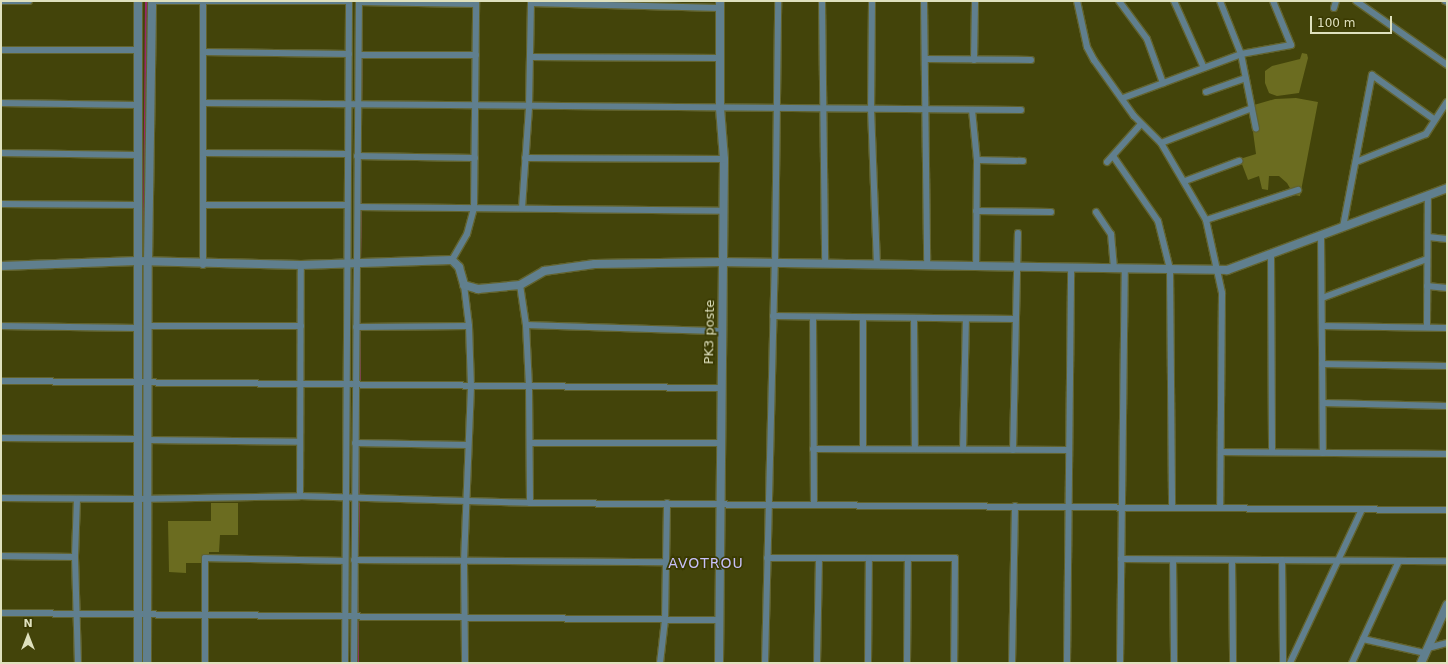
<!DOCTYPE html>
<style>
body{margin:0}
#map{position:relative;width:1448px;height:664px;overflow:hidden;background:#43440a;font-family:"DejaVu Sans",sans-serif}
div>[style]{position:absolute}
.green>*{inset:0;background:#6b6c20}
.stream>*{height:1.5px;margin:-0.75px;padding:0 0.75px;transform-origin:0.75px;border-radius:0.75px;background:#982768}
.roads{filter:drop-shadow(1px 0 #62632e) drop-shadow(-1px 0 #62632e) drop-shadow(0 1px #62632e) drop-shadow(0 -1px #62632e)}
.minor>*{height:6px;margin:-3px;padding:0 3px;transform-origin:3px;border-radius:3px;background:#607f8e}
.tertiary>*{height:8px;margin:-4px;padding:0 4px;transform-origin:4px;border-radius:4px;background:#607f8e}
span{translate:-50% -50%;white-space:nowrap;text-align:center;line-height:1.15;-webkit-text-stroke:3.5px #393900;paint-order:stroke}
.street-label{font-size:13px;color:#dfe1be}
.neighbourhood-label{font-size:14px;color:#c7c0f9;letter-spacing:1px}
.frame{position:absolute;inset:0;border:2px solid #dfe1be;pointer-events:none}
.north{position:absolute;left:8px;top:616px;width:40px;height:40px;-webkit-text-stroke:3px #393900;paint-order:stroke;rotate:0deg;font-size:11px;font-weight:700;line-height:16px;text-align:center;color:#dfe1be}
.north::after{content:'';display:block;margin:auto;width:14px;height:18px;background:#dfe1be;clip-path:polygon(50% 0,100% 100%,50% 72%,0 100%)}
.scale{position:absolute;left:1310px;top:16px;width:82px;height:18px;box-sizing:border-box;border:2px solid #dfe1be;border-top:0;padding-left:5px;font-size:12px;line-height:14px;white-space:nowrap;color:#dfe1be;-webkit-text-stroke:3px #393900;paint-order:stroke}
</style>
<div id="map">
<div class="green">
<i style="clip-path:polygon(1302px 53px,1307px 54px,1308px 58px,1299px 93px,1277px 96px,1269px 93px,1265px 83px,1265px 71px,1272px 66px,1300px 59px)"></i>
<i style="clip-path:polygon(1296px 98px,1318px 102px,1300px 196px,1294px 195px,1287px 183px,1279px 176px,1269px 176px,1268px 190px,1262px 189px,1259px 176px,1248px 180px,1240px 159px,1256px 154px,1251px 117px,1254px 105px,1275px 99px)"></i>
<i style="clip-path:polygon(211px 503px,238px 503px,238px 535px,220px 535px,219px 552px,209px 552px,209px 563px,186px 563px,186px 573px,169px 572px,168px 521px,211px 521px)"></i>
</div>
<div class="stream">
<i style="left:362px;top:53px;width:48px;rotate:-90deg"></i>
<i style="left:361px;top:103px;width:46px;rotate:-88.8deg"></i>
<i style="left:361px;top:155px;width:48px;rotate:-90deg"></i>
<i style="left:361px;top:205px;width:46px;rotate:-90deg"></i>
<i style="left:144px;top:233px;width:232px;rotate:-89.5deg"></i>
<i style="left:360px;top:261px;width:52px;rotate:-88.9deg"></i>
<i style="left:360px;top:325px;width:58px;rotate:-90deg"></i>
<i style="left:143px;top:378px;width:110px;rotate:-89.5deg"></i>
<i style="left:360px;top:381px;width:52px;rotate:-90deg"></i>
<i style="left:359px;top:441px;width:52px;rotate:-90deg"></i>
<i style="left:142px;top:493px;width:108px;rotate:-89.5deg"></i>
<i style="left:359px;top:497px;width:53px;rotate:-90deg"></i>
<i style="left:358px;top:559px;width:55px;rotate:-89deg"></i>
<i style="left:142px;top:563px;width:62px;rotate:-90deg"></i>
<i style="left:358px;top:613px;width:50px;rotate:-90deg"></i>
<i style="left:358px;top:663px;width:40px;rotate:-90deg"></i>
</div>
<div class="roads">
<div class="minor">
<i style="left:1px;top:1px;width:28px"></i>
<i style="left:152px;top:1px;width:197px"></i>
<i style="left:203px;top:1px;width:264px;rotate:90deg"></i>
<i style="left:822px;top:1px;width:263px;rotate:89.3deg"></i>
<i style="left:872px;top:1px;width:108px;rotate:90.5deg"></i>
<i style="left:871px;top:109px;width:156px;rotate:87.8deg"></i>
<i style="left:924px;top:1px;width:264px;rotate:89.3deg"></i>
<i style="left:1077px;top:1px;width:47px;rotate:77.7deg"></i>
<i style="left:1087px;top:47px;width:15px;rotate:62deg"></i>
<i style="left:1094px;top:60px;width:69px;rotate:54.5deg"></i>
<i style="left:1134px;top:116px;width:38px;rotate:45deg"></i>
<i style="left:1161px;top:143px;width:89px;rotate:59.7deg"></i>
<i style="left:1206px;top:220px;width:75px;rotate:77.6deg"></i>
<i style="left:1222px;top:293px;width:215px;rotate:90.5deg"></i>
<i style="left:1119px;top:1px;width:47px;rotate:53.6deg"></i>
<i style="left:1147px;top:39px;width:47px;rotate:70deg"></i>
<i style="left:1174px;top:1px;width:73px;rotate:65.9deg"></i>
<i style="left:1220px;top:1px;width:57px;rotate:68.4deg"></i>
<i style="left:1241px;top:54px;width:76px;rotate:78.7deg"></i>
<i style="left:1356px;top:1px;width:111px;rotate:35.1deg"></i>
<i style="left:1445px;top:1px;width:2px;rotate:27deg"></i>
<i style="left:359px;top:2px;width:117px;rotate:1deg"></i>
<i style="left:531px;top:3px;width:189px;rotate:1.5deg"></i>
<i style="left:1334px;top:8px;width:7px;rotate:-74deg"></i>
<i style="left:1px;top:50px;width:137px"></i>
<i style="left:203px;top:52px;width:146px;rotate:0.8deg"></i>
<i style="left:359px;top:55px;width:117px"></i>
<i style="left:530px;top:57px;width:190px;rotate:0.3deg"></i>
<i style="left:925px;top:59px;width:106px;rotate:0.5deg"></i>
<i style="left:974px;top:60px;width:59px;rotate:-89deg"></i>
<i style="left:1206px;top:92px;width:42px;rotate:-19.3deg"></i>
<i style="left:1123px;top:98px;width:126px;rotate:-20.4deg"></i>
<i style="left:1241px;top:54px;width:51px;rotate:-10.2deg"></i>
<i style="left:1291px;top:45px;width:48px;rotate:-112.2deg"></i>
<i style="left:1px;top:103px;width:137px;rotate:0.8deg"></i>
<i style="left:203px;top:103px;width:818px;rotate:0.49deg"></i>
<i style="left:972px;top:110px;width:50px;rotate:84.3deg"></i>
<i style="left:977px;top:160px;width:106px;rotate:90.5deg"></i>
<i style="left:1161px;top:143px;width:97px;rotate:-21deg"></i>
<i style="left:1px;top:153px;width:136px;rotate:0.8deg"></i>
<i style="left:203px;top:153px;width:145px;rotate:0.4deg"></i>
<i style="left:357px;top:156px;width:118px;rotate:1deg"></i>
<i style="left:1113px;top:156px;width:79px;rotate:55.3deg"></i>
<i style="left:1158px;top:221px;width:49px;rotate:76deg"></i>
<i style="left:1170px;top:269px;width:238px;rotate:89.5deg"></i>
<i style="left:525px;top:158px;width:199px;rotate:0.3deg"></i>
<i style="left:977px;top:160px;width:46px;rotate:1.2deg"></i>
<i style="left:1107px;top:162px;width:51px;rotate:-48.2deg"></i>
<i style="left:1356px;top:162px;width:75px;rotate:-21.8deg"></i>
<i style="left:1426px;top:134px;width:38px;rotate:-57deg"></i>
<i style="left:1185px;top:181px;width:58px;rotate:-20.3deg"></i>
<i style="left:1px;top:204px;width:138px;rotate:0.4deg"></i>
<i style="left:203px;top:205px;width:144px"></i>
<i style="left:358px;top:207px;width:365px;rotate:0.6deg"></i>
<i style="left:522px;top:208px;width:101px;rotate:-86deg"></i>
<i style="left:529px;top:107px;width:106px;rotate:-88.9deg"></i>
<i style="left:976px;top:211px;width:75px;rotate:0.8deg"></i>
<i style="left:1096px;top:212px;width:27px;rotate:56deg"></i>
<i style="left:1111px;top:234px;width:34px;rotate:85deg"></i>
<i style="left:1206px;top:220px;width:97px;rotate:-18.1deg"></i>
<i style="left:1343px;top:227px;width:155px;rotate:-79.2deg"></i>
<i style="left:1372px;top:75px;width:77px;rotate:35.5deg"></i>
<i style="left:1321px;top:235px;width:218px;rotate:89.5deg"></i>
<i style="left:1428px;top:237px;width:19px;rotate:6deg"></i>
<i style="left:1271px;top:254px;width:198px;rotate:89.7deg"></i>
<i style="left:452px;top:260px;width:30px;rotate:-60deg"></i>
<i style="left:467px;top:234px;width:27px;rotate:-75deg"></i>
<i style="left:474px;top:208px;width:207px;rotate:-89.4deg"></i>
<i style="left:464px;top:285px;width:41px;rotate:83deg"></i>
<i style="left:469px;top:326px;width:61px;rotate:88.1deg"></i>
<i style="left:471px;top:387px;width:175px;rotate:92.3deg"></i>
<i style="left:464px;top:562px;width:101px;rotate:89.4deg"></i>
<i style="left:520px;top:285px;width:40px;rotate:81.5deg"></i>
<i style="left:526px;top:325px;width:62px;rotate:87.2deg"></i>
<i style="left:529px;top:387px;width:116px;rotate:89.5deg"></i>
<i style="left:1427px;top:286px;width:20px;rotate:6deg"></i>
<i style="left:1322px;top:298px;width:112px;rotate:-20.4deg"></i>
<i style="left:773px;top:316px;width:243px;rotate:0.7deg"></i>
<i style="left:813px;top:317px;width:188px;rotate:89.7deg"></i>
<i style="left:863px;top:318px;width:131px;rotate:90deg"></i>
<i style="left:914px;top:319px;width:130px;rotate:89.6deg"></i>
<i style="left:526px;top:325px;width:196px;rotate:1.8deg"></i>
<i style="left:1px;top:326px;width:136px;rotate:0.8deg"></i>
<i style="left:148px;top:326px;width:153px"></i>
<i style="left:1322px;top:326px;width:125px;rotate:0.9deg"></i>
<i style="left:1427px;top:326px;width:130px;rotate:-89.6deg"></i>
<i style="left:356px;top:327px;width:113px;rotate:-0.5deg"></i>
<i style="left:1322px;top:364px;width:125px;rotate:0.9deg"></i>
<i style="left:1px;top:381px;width:721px;rotate:0.56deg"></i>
<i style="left:1323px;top:403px;width:124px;rotate:1.4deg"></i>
<i style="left:1px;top:438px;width:135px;rotate:0.4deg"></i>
<i style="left:147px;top:440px;width:153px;rotate:0.7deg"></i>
<i style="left:355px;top:443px;width:112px;rotate:1deg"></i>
<i style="left:530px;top:443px;width:191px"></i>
<i style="left:813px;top:449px;width:256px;rotate:0.2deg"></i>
<i style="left:963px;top:449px;width:130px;rotate:-88.7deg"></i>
<i style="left:1013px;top:450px;width:217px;rotate:-88.7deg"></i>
<i style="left:1221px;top:452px;width:226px;rotate:0.5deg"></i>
<i style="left:300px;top:496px;width:231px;rotate:-89.8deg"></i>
<i style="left:1px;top:498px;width:135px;rotate:0.4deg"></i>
<i style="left:136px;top:499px;width:164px;rotate:-1deg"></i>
<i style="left:300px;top:496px;width:230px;rotate:1.7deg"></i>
<i style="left:530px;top:503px;width:917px;rotate:0.44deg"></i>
<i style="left:77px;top:499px;width:58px;rotate:92deg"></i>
<i style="left:75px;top:557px;width:106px;rotate:88.4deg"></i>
<i style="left:1px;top:556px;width:74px;rotate:0.8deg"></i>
<i style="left:767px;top:558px;width:188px"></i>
<i style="left:955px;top:558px;width:105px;rotate:90.5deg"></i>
<i style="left:1121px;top:559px;width:326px;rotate:0.4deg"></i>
<i style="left:354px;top:560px;width:312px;rotate:0.4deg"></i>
<i style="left:1173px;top:560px;width:103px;rotate:89.4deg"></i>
<i style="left:1232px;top:560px;width:103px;rotate:89.4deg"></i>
<i style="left:1282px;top:560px;width:103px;rotate:89.4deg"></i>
<i style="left:1px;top:613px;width:718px;rotate:0.56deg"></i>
<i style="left:1363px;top:639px;width:64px;rotate:12.7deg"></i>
<i style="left:1428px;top:648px;width:20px;rotate:-15deg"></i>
<i style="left:205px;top:663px;width:105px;rotate:-90deg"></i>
<i style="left:205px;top:558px;width:139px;rotate:1.2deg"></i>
<i style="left:345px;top:663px;width:662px;rotate:-89.65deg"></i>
<i style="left:354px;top:663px;width:662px;rotate:-89.57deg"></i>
<i style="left:660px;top:663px;width:43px;rotate:-83.4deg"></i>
<i style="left:665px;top:620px;width:117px;rotate:-89deg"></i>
<i style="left:765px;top:663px;width:400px;rotate:-88.6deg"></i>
<i style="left:775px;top:263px;width:262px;rotate:-89.3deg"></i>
<i style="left:817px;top:663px;width:105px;rotate:-88.9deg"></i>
<i style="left:868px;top:663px;width:105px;rotate:-89.5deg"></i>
<i style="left:907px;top:663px;width:105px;rotate:-89.5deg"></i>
<i style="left:1012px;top:663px;width:157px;rotate:-88.9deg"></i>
<i style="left:1067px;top:663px;width:396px;rotate:-89.4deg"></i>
<i style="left:1120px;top:663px;width:395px;rotate:-89.3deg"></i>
<i style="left:1290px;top:663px;width:170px;rotate:-64.9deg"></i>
<i style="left:1352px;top:663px;width:112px;rotate:-65.3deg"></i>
</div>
<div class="tertiary">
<i style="left:1px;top:266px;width:136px;rotate:-2.1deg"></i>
<i style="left:137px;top:261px;width:164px;rotate:1.4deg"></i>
<i style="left:301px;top:265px;width:151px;rotate:-1.9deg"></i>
<i style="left:452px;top:260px;width:10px;rotate:45deg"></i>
<i style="left:459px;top:267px;width:19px;rotate:74deg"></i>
<i style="left:464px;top:285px;width:15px;rotate:16deg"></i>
<i style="left:478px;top:289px;width:42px;rotate:-5.4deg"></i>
<i style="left:520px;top:285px;width:28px;rotate:-30deg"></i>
<i style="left:544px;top:271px;width:51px;rotate:-7.8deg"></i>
<i style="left:595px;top:264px;width:128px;rotate:-0.9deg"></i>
<i style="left:723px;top:262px;width:504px;rotate:0.91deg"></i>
<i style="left:1227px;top:270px;width:235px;rotate:-20.4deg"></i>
<i style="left:138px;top:663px;width:662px;rotate:-90deg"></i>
<i style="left:147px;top:663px;width:401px;rotate:-89.9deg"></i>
<i style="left:148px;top:262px;width:261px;rotate:-89.1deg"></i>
<i style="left:719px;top:663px;width:504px;rotate:-89.43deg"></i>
<i style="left:724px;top:159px;width:51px;rotate:-94.5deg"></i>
<i style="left:720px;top:108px;width:107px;rotate:-90deg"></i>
<i style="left:1421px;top:663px;width:64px;rotate:-65.9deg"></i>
</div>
</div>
<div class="street-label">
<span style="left:710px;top:332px;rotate:-89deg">PK3 poste</span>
</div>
<div class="neighbourhood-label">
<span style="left:706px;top:563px">AVOTROU</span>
</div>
<div class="frame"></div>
<div class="north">N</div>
<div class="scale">100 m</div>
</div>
